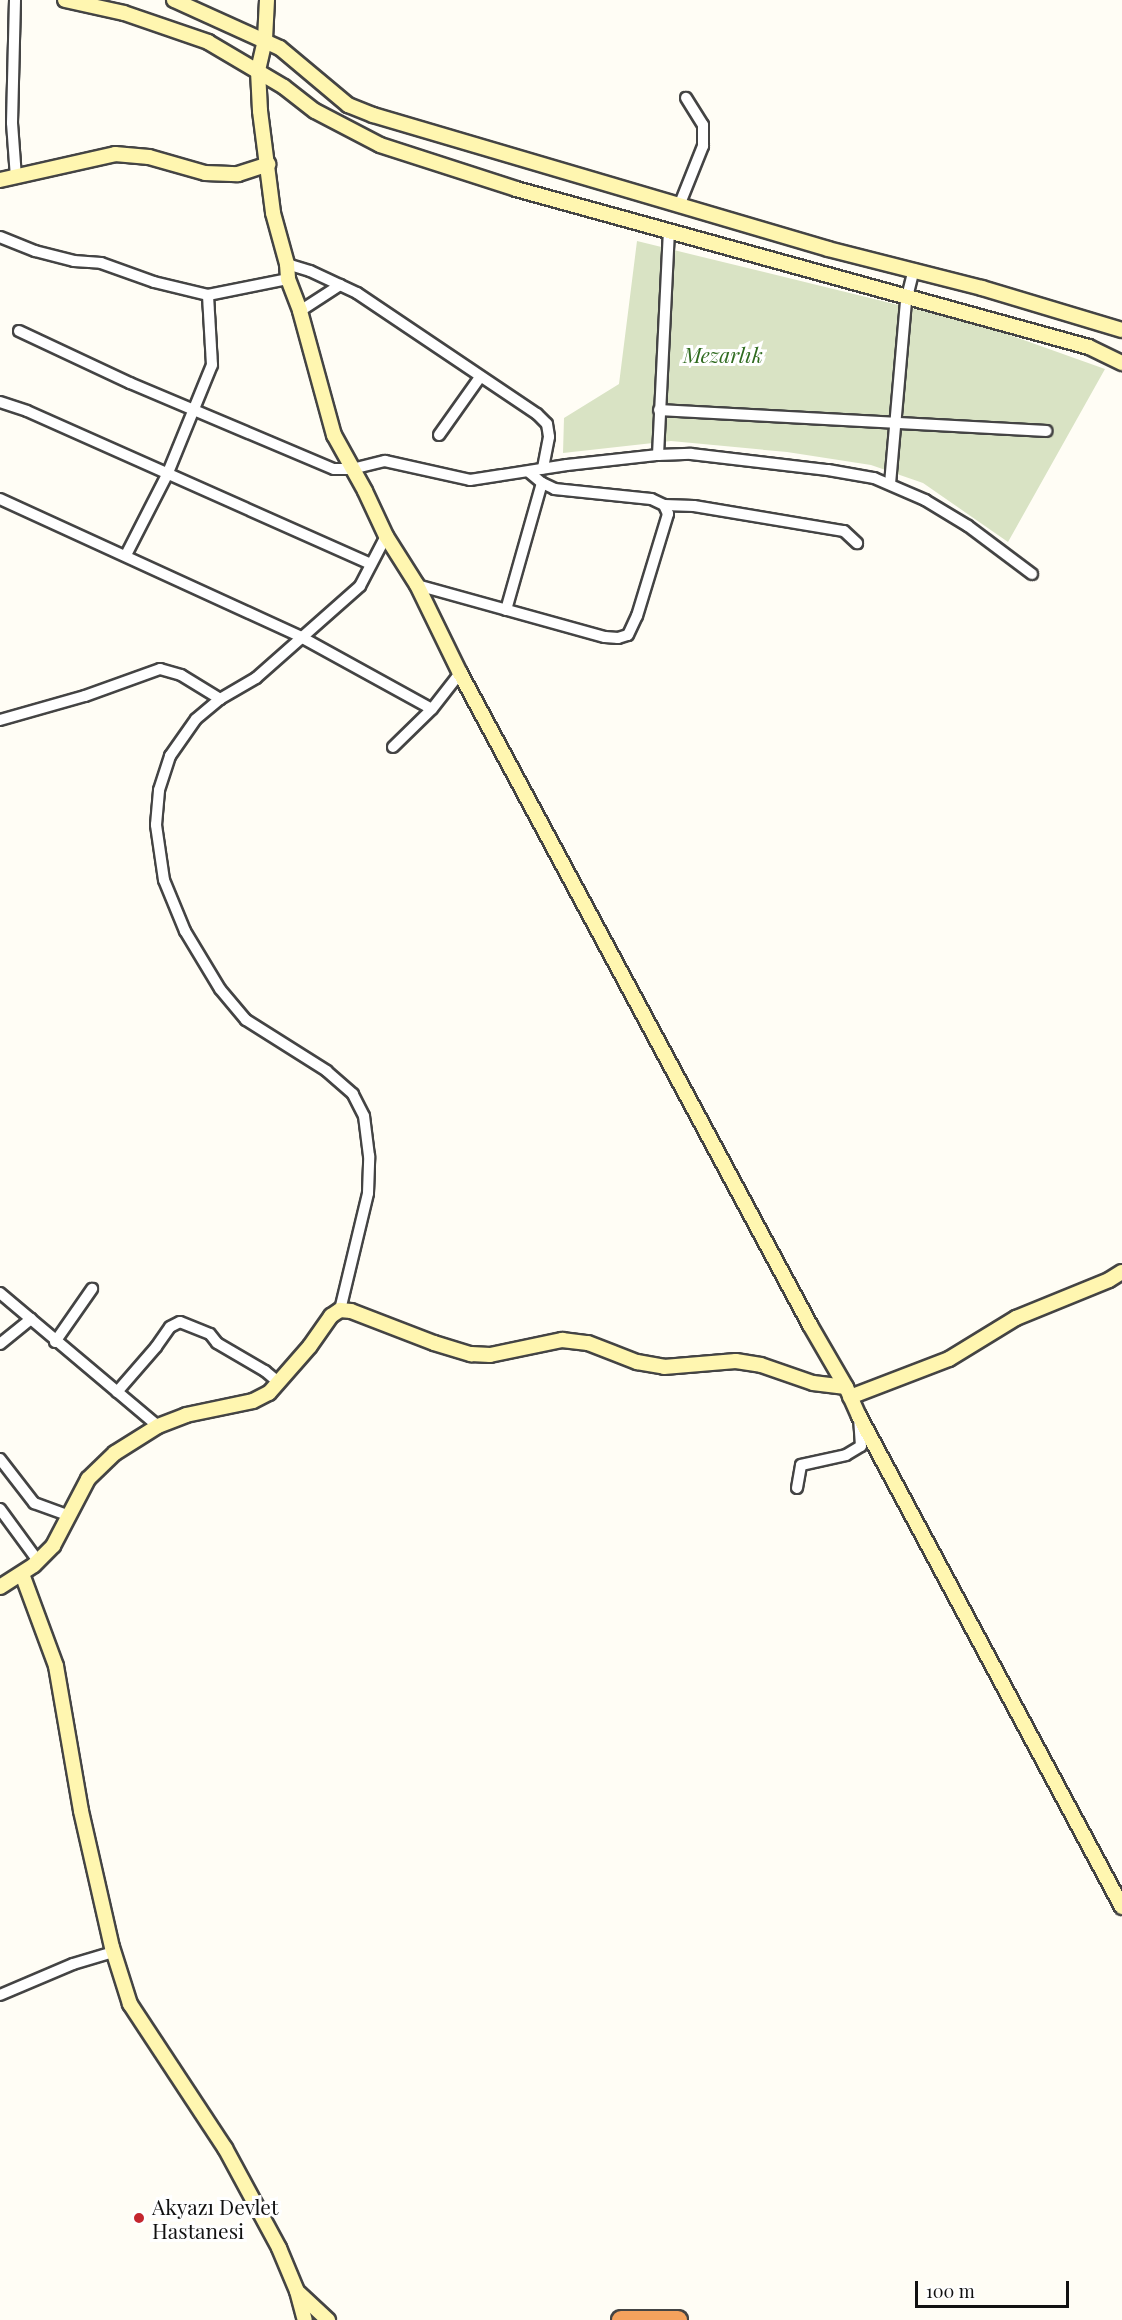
<!DOCTYPE html>
<meta charset="utf-8">
<style>
body{margin:0}
#map{position:relative;width:1122px;height:2320px;overflow:hidden;background:#fffdf5;font-family:"Playfair Display",serif}
div>[style]{position:absolute}
.cemetery>*{inset:0;background:#d9e3c4}
.roads{filter:drop-shadow(2px 0 #444) drop-shadow(-2px 0 #444) drop-shadow(0 2px #444) drop-shadow(0 -2px #444)}
.street>*{height:10px;margin:-5px;padding:0 5px;transform-origin:5px;border-radius:5px;background:#fff}
.secondary>*{height:14px;margin:-7px;padding:0 7px;transform-origin:7px;border-radius:7px;background:#fff6b0}
.highway>*{height:18px;margin:-9px;padding:0 9px;transform-origin:9px;border-radius:9px;background:#f5a25d}
.dots>*{width:16px;height:16px;translate:-50% -50%;box-sizing:border-box;border:3px solid #fff;border-radius:50%}
span{translate:-50% -50%;white-space:nowrap;text-align:center;line-height:1.15;-webkit-text-stroke:6px #fff;paint-order:stroke}
.park-label{font-size:21px;color:#2f6b1f;font-style:italic}
.poi-label{font-size:21px;color:#111}
.left{translate:0 -50%;text-align:left}
.scale{position:absolute;left:915px;top:2281px;width:154px;height:27px;box-sizing:border-box;border:3px solid #111;border-top:0;padding-left:8px;font-size:18px;line-height:21px;white-space:nowrap;color:#111;-webkit-text-stroke:4px #fff;paint-order:stroke}
</style>
<div id="map">
<div class="cemetery">
<i style="clip-path:polygon(637px 241px,984px 326px,1105px 369px,1008px 542px,923px 483px,871px 465px,787px 452px,671px 441px,563px 453px,564px 418px,619px 384px)"></i>
</div>
<div class="roads">
<div class="street">
<i style="left:15px;top:0;width:123px;rotate:91.4deg"></i>
<i style="left:12px;top:123px;width:54px;rotate:85.8deg"></i>
<i style="left:679px;top:206px;width:65px;rotate:-68.2deg"></i>
<i style="left:703px;top:146px;width:21px;rotate:-90deg"></i>
<i style="left:703px;top:125px;width:32px;rotate:-122deg"></i>
<i style="left:0;top:237px;width:38px;rotate:22deg"></i>
<i style="left:35px;top:251px;width:40px;rotate:14.4deg"></i>
<i style="left:74px;top:261px;width:27px;rotate:4deg"></i>
<i style="left:101px;top:263px;width:56px;rotate:19.7deg"></i>
<i style="left:154px;top:282px;width:56px;rotate:13.5deg"></i>
<i style="left:208px;top:295px;width:82px;rotate:-11.3deg"></i>
<i style="left:287px;top:264px;width:24px;rotate:17deg"></i>
<i style="left:310px;top:271px;width:52px;rotate:25.1deg"></i>
<i style="left:357px;top:293px;width:217px;rotate:33.9deg"></i>
<i style="left:537px;top:414px;width:14px;rotate:45deg"></i>
<i style="left:547px;top:424px;width:13px;rotate:81deg"></i>
<i style="left:549px;top:437px;width:32px;rotate:101deg"></i>
<i style="left:300px;top:311px;width:48px;rotate:-33deg"></i>
<i style="left:19px;top:331px;width:123px;rotate:25.1deg"></i>
<i style="left:130px;top:383px;width:221px;rotate:22.9deg"></i>
<i style="left:334px;top:469px;width:18px"></i>
<i style="left:352px;top:469px;width:34px;rotate:-14deg"></i>
<i style="left:385px;top:461px;width:87px;rotate:12.6deg"></i>
<i style="left:470px;top:480px;width:98px;rotate:-8.8deg"></i>
<i style="left:567px;top:465px;width:92px;rotate:-6.3deg"></i>
<i style="left:658px;top:455px;width:33px;rotate:-2deg"></i>
<i style="left:691px;top:454px;width:138px;rotate:6.7deg"></i>
<i style="left:828px;top:470px;width:47px;rotate:9.9deg"></i>
<i style="left:874px;top:478px;width:56px;rotate:23.3deg"></i>
<i style="left:925px;top:500px;width:50px;rotate:31.2deg"></i>
<i style="left:968px;top:526px;width:80px;rotate:36.9deg"></i>
<i style="left:0;top:402px;width:28px;rotate:18deg"></i>
<i style="left:27px;top:411px;width:376px;rotate:24deg"></i>
<i style="left:659px;top:410px;width:388px;rotate:3.1deg"></i>
<i style="left:439px;top:435px;width:71px;rotate:-54.7deg"></i>
<i style="left:658px;top:455px;width:224px;rotate:-87.2deg"></i>
<i style="left:890px;top:484px;width:184px;rotate:-85deg"></i>
<i style="left:906px;top:301px;width:33px;rotate:-76deg"></i>
<i style="left:0;top:499px;width:331px;rotate:24.6deg"></i>
<i style="left:301px;top:637px;width:149px;rotate:28.8deg"></i>
<i style="left:664px;top:505px;width:30px;rotate:2deg"></i>
<i style="left:694px;top:506px;width:152px;rotate:9.5deg"></i>
<i style="left:844px;top:531px;width:18px;rotate:43deg"></i>
<i style="left:126px;top:555px;width:90px;rotate:-62.9deg"></i>
<i style="left:167px;top:475px;width:119px;rotate:-67.8deg"></i>
<i style="left:212px;top:365px;width:70px;rotate:-93.3deg"></i>
<i style="left:417px;top:585px;width:195px;rotate:15.5deg"></i>
<i style="left:605px;top:637px;width:13px;rotate:4deg"></i>
<i style="left:618px;top:638px;width:10px;rotate:-17deg"></i>
<i style="left:628px;top:635px;width:21px;rotate:-65deg"></i>
<i style="left:637px;top:616px;width:107px;rotate:-73.1deg"></i>
<i style="left:668px;top:514px;width:10px;rotate:-114deg"></i>
<i style="left:664px;top:505px;width:14px;rotate:-155deg"></i>
<i style="left:651px;top:499px;width:97px;rotate:-174.1deg"></i>
<i style="left:555px;top:489px;width:14px;rotate:-155deg"></i>
<i style="left:542px;top:483px;width:16px;rotate:-140deg"></i>
<i style="left:506px;top:610px;width:132px;rotate:-74.2deg"></i>
<i style="left:0;top:720px;width:88px;rotate:-15.8deg"></i>
<i style="left:85px;top:696px;width:80px;rotate:-19.8deg"></i>
<i style="left:160px;top:669px;width:22px;rotate:16deg"></i>
<i style="left:181px;top:675px;width:46px;rotate:31.6deg"></i>
<i style="left:393px;top:747px;width:54px;rotate:-44.3deg"></i>
<i style="left:432px;top:709px;width:46px;rotate:-52.1deg"></i>
<i style="left:0;top:1293px;width:207px;rotate:40.1deg"></i>
<i style="left:340px;top:1310px;width:120px;rotate:-76.5deg"></i>
<i style="left:368px;top:1193px;width:37px;rotate:-88deg"></i>
<i style="left:369px;top:1156px;width:40px;rotate:-97.1deg"></i>
<i style="left:364px;top:1116px;width:25px;rotate:-117deg"></i>
<i style="left:353px;top:1094px;width:35px;rotate:-139deg"></i>
<i style="left:327px;top:1071px;width:96px;rotate:-147.8deg"></i>
<i style="left:246px;top:1020px;width:40px;rotate:-130deg"></i>
<i style="left:220px;top:989px;width:68px;rotate:-121.1deg"></i>
<i style="left:185px;top:931px;width:55px;rotate:-112.4deg"></i>
<i style="left:164px;top:880px;width:56px;rotate:-98.3deg"></i>
<i style="left:156px;top:825px;width:35px;rotate:-85deg"></i>
<i style="left:159px;top:790px;width:36px;rotate:-72deg"></i>
<i style="left:170px;top:756px;width:45px;rotate:-54.9deg"></i>
<i style="left:196px;top:719px;width:31px;rotate:-40deg"></i>
<i style="left:220px;top:699px;width:42px;rotate:-30.3deg"></i>
<i style="left:256px;top:678px;width:139px;rotate:-41.5deg"></i>
<i style="left:360px;top:586px;width:56px;rotate:-62.5deg"></i>
<i style="left:55px;top:1342px;width:65px;rotate:-55.1deg"></i>
<i style="left:0;top:1344px;width:40px;rotate:-39deg"></i>
<i style="left:117px;top:1392px;width:60px;rotate:-49.1deg"></i>
<i style="left:156px;top:1347px;width:24px;rotate:-55deg"></i>
<i style="left:170px;top:1327px;width:11px;rotate:-27deg"></i>
<i style="left:180px;top:1322px;width:32px;rotate:22deg"></i>
<i style="left:210px;top:1334px;width:11px;rotate:52deg"></i>
<i style="left:217px;top:1343px;width:56px;rotate:30.3deg"></i>
<i style="left:265px;top:1371px;width:17px;rotate:40deg"></i>
<i style="left:0;top:1459px;width:56px;rotate:52.3deg"></i>
<i style="left:34px;top:1503px;width:37px;rotate:20deg"></i>
<i style="left:797px;top:1488px;width:23px;rotate:-80deg"></i>
<i style="left:801px;top:1465px;width:46px;rotate:-12.5deg"></i>
<i style="left:846px;top:1455px;width:17px;rotate:-31deg"></i>
<i style="left:861px;top:1446px;width:27px;rotate:-94deg"></i>
<i style="left:0;top:1509px;width:64px;rotate:53.8deg"></i>
<i style="left:0;top:1995px;width:79px;rotate:-23deg"></i>
<i style="left:73px;top:1964px;width:42px;rotate:-16.7deg"></i>
</div>
<div class="secondary">
<i style="left:65px;top:0;width:60px;rotate:12.4deg"></i>
<i style="left:124px;top:13px;width:89px;rotate:19deg"></i>
<i style="left:208px;top:42px;width:88px;rotate:30.6deg"></i>
<i style="left:284px;top:87px;width:39px;rotate:38deg"></i>
<i style="left:315px;top:111px;width:73px;rotate:27.6deg"></i>
<i style="left:380px;top:145px;width:143px;rotate:17.9deg"></i>
<i style="left:516px;top:189px;width:594px;rotate:15.42deg"></i>
<i style="left:1089px;top:347px;width:37px;rotate:26deg"></i>
<i style="left:174px;top:0;width:116px;rotate:24.4deg"></i>
<i style="left:280px;top:48px;width:89px;rotate:40deg"></i>
<i style="left:348px;top:105px;width:27px;rotate:22deg"></i>
<i style="left:373px;top:115px;width:474px;rotate:16.4deg"></i>
<i style="left:828px;top:249px;width:159px;rotate:14.2deg"></i>
<i style="left:982px;top:288px;width:146px;rotate:16.7deg"></i>
<i style="left:267px;top:0;width:40px;rotate:92.9deg"></i>
<i style="left:265px;top:40px;width:32px;rotate:103deg"></i>
<i style="left:258px;top:71px;width:40px;rotate:87.1deg"></i>
<i style="left:260px;top:111px;width:103px;rotate:82.7deg"></i>
<i style="left:273px;top:213px;width:53px;rotate:74.6deg"></i>
<i style="left:287px;top:264px;width:15px;rotate:86deg"></i>
<i style="left:288px;top:279px;width:34px;rotate:69deg"></i>
<i style="left:300px;top:311px;width:129px;rotate:74.7deg"></i>
<i style="left:334px;top:435px;width:64px;rotate:61deg"></i>
<i style="left:365px;top:491px;width:50px;rotate:65deg"></i>
<i style="left:386px;top:536px;width:58px;rotate:57.7deg"></i>
<i style="left:417px;top:585px;width:98px;rotate:64deg"></i>
<i style="left:460px;top:673px;width:740px;rotate:61.77deg"></i>
<i style="left:810px;top:1325px;width:72px;rotate:59.9deg"></i>
<i style="left:846px;top:1387px;width:32px;rotate:66deg"></i>
<i style="left:859px;top:1416px;width:557px;rotate:61.82deg"></i>
<i style="left:0;top:180px;width:118px;rotate:-12.7deg"></i>
<i style="left:115px;top:154px;width:34px;rotate:5deg"></i>
<i style="left:149px;top:157px;width:58px;rotate:15.9deg"></i>
<i style="left:205px;top:173px;width:33px;rotate:2deg"></i>
<i style="left:238px;top:174px;width:32px;rotate:-18deg"></i>
<i style="left:850px;top:1397px;width:106px;rotate:-21deg"></i>
<i style="left:949px;top:1359px;width:79px;rotate:-31.5deg"></i>
<i style="left:1016px;top:1318px;width:100px;rotate:-22.2deg"></i>
<i style="left:1109px;top:1280px;width:15px;rotate:-32deg"></i>
<i style="left:22px;top:1574px;width:98px;rotate:69.7deg"></i>
<i style="left:56px;top:1666px;width:147px;rotate:80.2deg"></i>
<i style="left:81px;top:1811px;width:139px;rotate:77.2deg"></i>
<i style="left:112px;top:1947px;width:60px;rotate:72.5deg"></i>
<i style="left:130px;top:2004px;width:173px;rotate:56.6deg"></i>
<i style="left:225px;top:2148px;width:114px;rotate:61.6deg"></i>
<i style="left:279px;top:2248px;width:47px;rotate:67.3deg"></i>
<i style="left:297px;top:2291px;width:30px;rotate:75deg"></i>
<i style="left:0;top:1587px;width:40px;rotate:-32.9deg"></i>
<i style="left:34px;top:1565px;width:27px;rotate:-45deg"></i>
<i style="left:53px;top:1546px;width:76px;rotate:-62.4deg"></i>
<i style="left:88px;top:1479px;width:37px;rotate:-44deg"></i>
<i style="left:115px;top:1453px;width:51px;rotate:-32.1deg"></i>
<i style="left:158px;top:1426px;width:30px;rotate:-21deg"></i>
<i style="left:186px;top:1415px;width:68px;rotate:-11.8deg"></i>
<i style="left:253px;top:1401px;width:18px;rotate:-27deg"></i>
<i style="left:269px;top:1393px;width:62px;rotate:-48.9deg"></i>
<i style="left:310px;top:1346px;width:37px;rotate:-55deg"></i>
<i style="left:331px;top:1316px;width:11px;rotate:-34deg"></i>
<i style="left:340px;top:1310px;width:11px;rotate:5deg"></i>
<i style="left:351px;top:1311px;width:89px;rotate:21.1deg"></i>
<i style="left:434px;top:1343px;width:39px;rotate:17deg"></i>
<i style="left:471px;top:1354px;width:19px;rotate:3deg"></i>
<i style="left:490px;top:1355px;width:74px;rotate:-11.8deg"></i>
<i style="left:562px;top:1340px;width:26px;rotate:7deg"></i>
<i style="left:588px;top:1343px;width:53px;rotate:21.2deg"></i>
<i style="left:637px;top:1362px;width:27px;rotate:10deg"></i>
<i style="left:664px;top:1367px;width:72px;rotate:-4.8deg"></i>
<i style="left:736px;top:1361px;width:25px;rotate:9deg"></i>
<i style="left:761px;top:1365px;width:55px;rotate:19.1deg"></i>
<i style="left:813px;top:1383px;width:33px;rotate:7deg"></i>
<i style="left:299px;top:2293px;width:40px;rotate:43deg"></i>
</div>
<div class="highway">
<i style="left:621px;top:2320px;width:57px"></i>
</div>
</div>
<div class="dots">
<i style="left:139px;top:2218px;background:#c4262e"></i>
</div>
<div class="park-label">
<span style="left:723px;top:354px">Mezarlık</span>
</div>
<div class="poi-label">
<span class="left" style="left:152px;top:2218px">Akyazı Devlet<br>Hastanesi</span>
</div>
<div class="scale">100 m</div>
</div>
